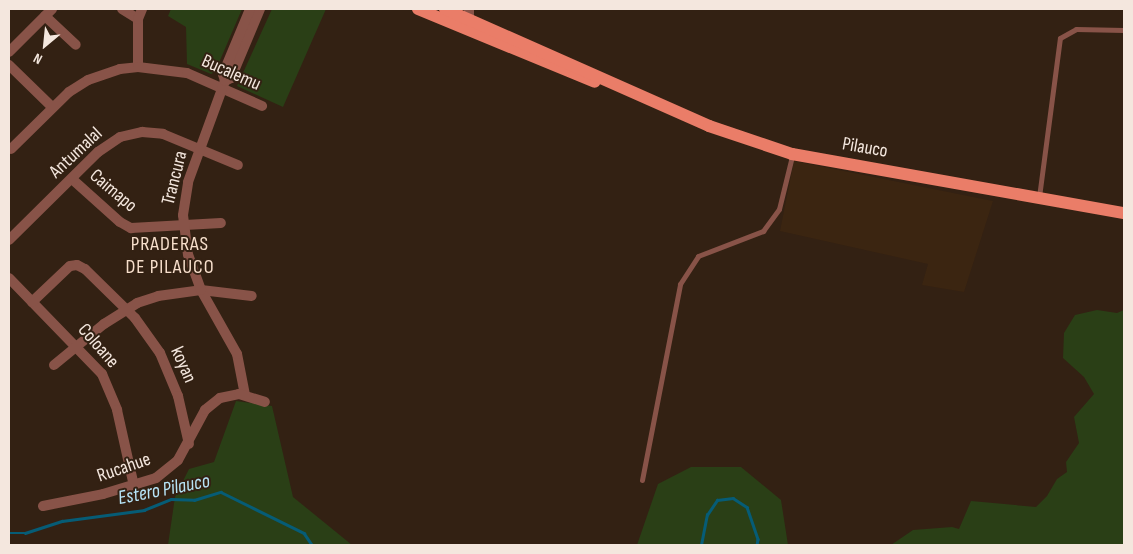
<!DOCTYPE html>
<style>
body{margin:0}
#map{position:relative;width:1133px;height:554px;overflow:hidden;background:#332113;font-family:"Sofia Sans Condensed",sans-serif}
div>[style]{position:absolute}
.built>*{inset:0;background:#3b2511}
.green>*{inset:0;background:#2a3f16}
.stream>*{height:2.5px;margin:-1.25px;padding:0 1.25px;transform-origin:1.25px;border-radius:1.25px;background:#065c76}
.service>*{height:5px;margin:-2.5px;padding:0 2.5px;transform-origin:2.5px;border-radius:2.5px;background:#885348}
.minor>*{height:10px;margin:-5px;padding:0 5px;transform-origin:5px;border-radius:5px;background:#885348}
.primary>*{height:12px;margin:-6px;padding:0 6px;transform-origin:6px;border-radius:6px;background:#ea7d68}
span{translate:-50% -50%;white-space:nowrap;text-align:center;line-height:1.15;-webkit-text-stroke:4px #332113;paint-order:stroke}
.street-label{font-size:19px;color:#f4e7de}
.neighbourhood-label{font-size:20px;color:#f7dfcc;letter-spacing:1px}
.water-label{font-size:20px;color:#b7e4f7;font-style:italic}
.frame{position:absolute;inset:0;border:10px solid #f4e7de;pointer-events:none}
.north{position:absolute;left:20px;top:20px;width:50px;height:50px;-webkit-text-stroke:4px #332113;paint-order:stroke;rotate:208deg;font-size:14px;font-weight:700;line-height:20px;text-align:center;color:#f4e7de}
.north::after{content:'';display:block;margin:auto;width:18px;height:22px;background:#f4e7de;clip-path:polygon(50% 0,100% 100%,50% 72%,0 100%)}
</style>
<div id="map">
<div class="built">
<i style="clip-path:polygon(794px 161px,993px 201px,964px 292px,922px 285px,928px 264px,780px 231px)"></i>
</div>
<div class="green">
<i style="clip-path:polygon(171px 9px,242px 9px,215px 72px,211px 74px,187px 64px,186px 27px,168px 16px)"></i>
<i style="clip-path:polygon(272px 9px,326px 9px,283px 107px,237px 86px)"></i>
<i style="clip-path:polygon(1097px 310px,1117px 313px,1124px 310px,1124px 545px,891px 545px,913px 530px,952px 527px,959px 529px,971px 501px,1036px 507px,1047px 496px,1057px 479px,1067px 472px,1066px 462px,1079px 443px,1074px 417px,1094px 394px,1084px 377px,1063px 358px,1064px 333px,1075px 315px)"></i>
<i style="clip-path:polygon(236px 401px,272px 406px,293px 497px,352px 545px,168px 545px,175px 497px,189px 469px,214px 462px)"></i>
<i style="clip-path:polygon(691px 467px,741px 467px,781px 500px,788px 545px,637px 545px,658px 484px)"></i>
</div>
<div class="stream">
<i style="left:9px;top:533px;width:16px"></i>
<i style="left:25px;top:533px;width:39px;rotate:-18deg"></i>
<i style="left:62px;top:521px;width:83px;rotate:-7.6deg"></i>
<i style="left:144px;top:510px;width:29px;rotate:-22deg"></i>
<i style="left:171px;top:499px;width:23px;rotate:2deg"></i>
<i style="left:194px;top:500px;width:28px;rotate:-17deg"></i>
<i style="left:221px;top:492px;width:93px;rotate:26.3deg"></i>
<i style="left:304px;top:533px;width:14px;rotate:56deg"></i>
<i style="left:701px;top:545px;width:31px;rotate:-79deg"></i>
<i style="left:707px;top:515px;width:18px;rotate:-56deg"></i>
<i style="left:717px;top:500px;width:16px;rotate:-7deg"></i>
<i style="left:733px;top:498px;width:17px;rotate:33deg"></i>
<i style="left:747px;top:507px;width:34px;rotate:71deg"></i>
<i style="left:758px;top:539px;width:6px;rotate:99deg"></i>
</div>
<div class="service">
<i style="left:1039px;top:197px;width:160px;rotate:-82.5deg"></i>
<i style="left:1060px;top:38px;width:18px;rotate:-29deg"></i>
<i style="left:1076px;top:29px;width:48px;rotate:1.2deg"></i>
<i style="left:642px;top:480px;width:200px;rotate:-79deg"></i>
<i style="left:680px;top:284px;width:33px;rotate:-57deg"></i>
<i style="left:698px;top:256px;width:70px;rotate:-21deg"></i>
<i style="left:763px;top:231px;width:27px;rotate:-54deg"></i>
<i style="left:779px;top:209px;width:55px;rotate:-76.2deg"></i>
</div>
<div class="minor">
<i style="left:122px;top:9px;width:19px;rotate:32deg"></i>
<i style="left:469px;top:9px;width:10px;rotate:90deg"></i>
<i style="left:45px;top:16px;width:42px;rotate:43.1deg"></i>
<i style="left:9px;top:52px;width:61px;rotate:-45deg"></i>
<i style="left:9px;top:65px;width:60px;rotate:44.3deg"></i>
<i style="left:138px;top:67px;width:48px;rotate:-90deg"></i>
<i style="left:138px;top:19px;width:11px;rotate:-68deg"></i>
<i style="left:225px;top:81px;width:7px;rotate:-27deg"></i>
<i style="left:231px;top:78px;width:75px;rotate:-67.2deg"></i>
<i style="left:11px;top:149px;width:81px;rotate:-44.5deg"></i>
<i style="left:69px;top:92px;width:22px;rotate:-32deg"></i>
<i style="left:88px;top:80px;width:34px;rotate:-19deg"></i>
<i style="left:120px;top:69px;width:18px;rotate:-6deg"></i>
<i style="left:138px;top:67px;width:49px;rotate:7deg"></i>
<i style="left:187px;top:73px;width:82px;rotate:23.7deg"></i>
<i style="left:72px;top:179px;width:64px;rotate:41.9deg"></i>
<i style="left:120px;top:222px;width:13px;rotate:29deg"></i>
<i style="left:131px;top:228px;width:90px;rotate:-3.2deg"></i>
<i style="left:9px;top:240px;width:125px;rotate:-44.7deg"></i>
<i style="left:98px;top:152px;width:27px;rotate:-34deg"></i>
<i style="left:120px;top:137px;width:23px;rotate:-13deg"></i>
<i style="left:142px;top:132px;width:21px;rotate:5deg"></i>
<i style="left:163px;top:134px;width:81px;rotate:22.5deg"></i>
<i style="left:9px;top:278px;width:134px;rotate:45.9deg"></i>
<i style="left:102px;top:374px;width:39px;rotate:67deg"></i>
<i style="left:117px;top:410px;width:78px;rotate:77.4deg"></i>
<i style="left:32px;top:302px;width:52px;rotate:-43.5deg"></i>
<i style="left:70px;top:266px;width:7px;rotate:-8deg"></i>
<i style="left:77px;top:265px;width:9px;rotate:27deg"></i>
<i style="left:85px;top:269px;width:70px;rotate:44.4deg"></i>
<i style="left:135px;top:318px;width:43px;rotate:54.5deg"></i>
<i style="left:160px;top:353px;width:47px;rotate:67.3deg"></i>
<i style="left:178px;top:396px;width:49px;rotate:77.1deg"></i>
<i style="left:54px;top:365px;width:65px;rotate:-39.4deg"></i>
<i style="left:104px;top:324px;width:39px;rotate:-32deg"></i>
<i style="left:137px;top:303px;width:22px;rotate:-18deg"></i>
<i style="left:158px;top:296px;width:43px;rotate:-7.9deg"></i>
<i style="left:201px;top:290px;width:51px;rotate:6.7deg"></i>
<i style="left:245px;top:395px;width:42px;rotate:-101deg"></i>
<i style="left:237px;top:354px;width:73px;rotate:-119.4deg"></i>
<i style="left:201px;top:290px;width:37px;rotate:-110deg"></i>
<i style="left:188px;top:255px;width:40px;rotate:-97.1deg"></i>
<i style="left:183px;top:215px;width:33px;rotate:-81deg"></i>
<i style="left:188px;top:182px;width:108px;rotate:-69.9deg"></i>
<i style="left:225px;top:81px;width:7px;rotate:-106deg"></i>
<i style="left:223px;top:74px;width:70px;rotate:-67.4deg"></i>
<i style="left:43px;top:506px;width:61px;rotate:-11.3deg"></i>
<i style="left:103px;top:494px;width:55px;rotate:-16.8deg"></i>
<i style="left:156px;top:478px;width:28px;rotate:-39deg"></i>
<i style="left:178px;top:460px;width:57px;rotate:-61.6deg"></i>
<i style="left:205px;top:410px;width:19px;rotate:-39deg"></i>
<i style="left:220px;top:398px;width:19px;rotate:-12deg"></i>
<i style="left:239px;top:394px;width:27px;rotate:17deg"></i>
</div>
<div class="primary">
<i style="left:418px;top:9px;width:191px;rotate:22.4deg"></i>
<i style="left:445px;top:9px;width:289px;rotate:23.9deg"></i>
<i style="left:709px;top:126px;width:88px;rotate:18.6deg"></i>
<i style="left:792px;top:154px;width:337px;rotate:10.1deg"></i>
</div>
<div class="street-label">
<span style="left:231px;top:73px;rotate:24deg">Bucalemu</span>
<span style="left:865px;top:148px;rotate:10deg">Pilauco</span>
<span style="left:76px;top:153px;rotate:-43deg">Antumalal</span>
<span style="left:175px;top:178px;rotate:-76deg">Trancura</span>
<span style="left:113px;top:191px;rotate:40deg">Caimapo</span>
<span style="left:98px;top:346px;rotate:49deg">Coloane</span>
<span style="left:183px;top:365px;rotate:66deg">koyan</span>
<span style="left:124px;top:468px;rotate:-19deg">Rucahue</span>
</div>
<div class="neighbourhood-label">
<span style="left:170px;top:256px">PRADERAS<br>DE PILAUCO</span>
</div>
<div class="water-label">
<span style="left:164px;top:490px;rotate:-11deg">Estero Pilauco</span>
</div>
<div class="frame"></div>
<div class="north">N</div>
</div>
